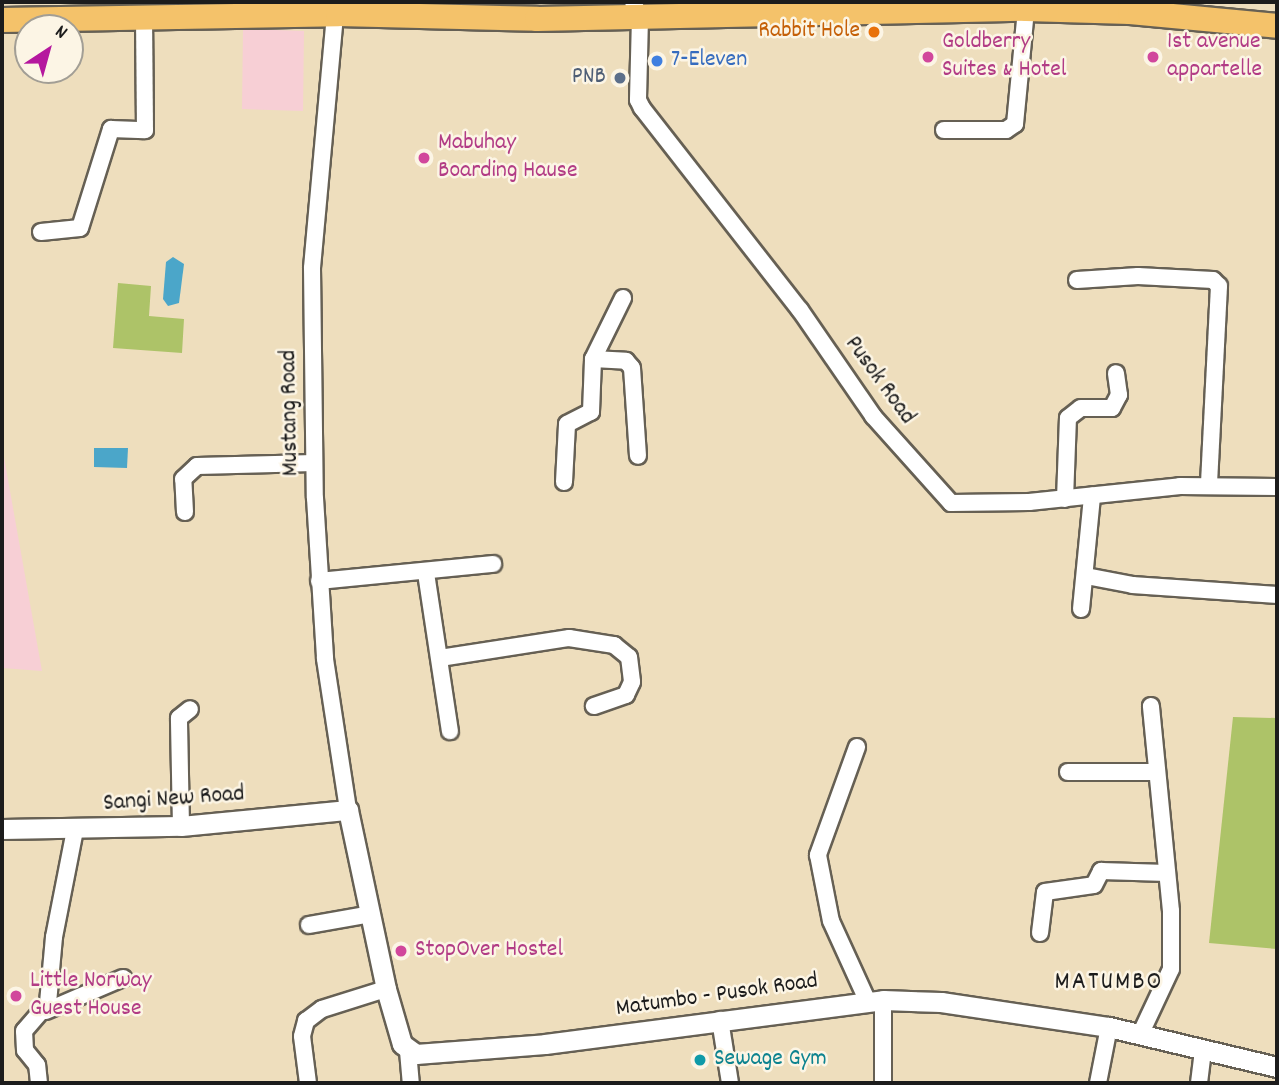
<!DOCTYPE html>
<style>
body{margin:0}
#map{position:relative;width:1279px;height:1085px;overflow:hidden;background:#eedebd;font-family:Dekko,sans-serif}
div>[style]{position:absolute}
.built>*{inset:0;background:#f7cfd5}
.green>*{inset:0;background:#adc368}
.water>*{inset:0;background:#4ba6c9}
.roads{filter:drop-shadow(2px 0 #666054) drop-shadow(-2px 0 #666054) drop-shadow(0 2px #666054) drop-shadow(0 -2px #666054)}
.minor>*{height:16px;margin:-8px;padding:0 8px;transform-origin:8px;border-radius:8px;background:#fff}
.tertiary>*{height:19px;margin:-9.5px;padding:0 9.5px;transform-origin:9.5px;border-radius:9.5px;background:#fff}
.primary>*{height:24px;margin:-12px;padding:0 12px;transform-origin:12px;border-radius:12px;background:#f4c26a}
.dots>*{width:19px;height:19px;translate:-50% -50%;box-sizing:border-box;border:4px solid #fcf5e5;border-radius:50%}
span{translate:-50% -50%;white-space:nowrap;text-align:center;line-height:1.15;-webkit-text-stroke:5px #fcf5e5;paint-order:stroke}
.food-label{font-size:24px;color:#c56008}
.right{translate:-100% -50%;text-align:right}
.hotel-label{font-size:24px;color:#b23c85}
.left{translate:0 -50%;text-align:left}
.shop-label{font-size:24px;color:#366cbe}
.service-label{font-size:24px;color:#4e5e75}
.street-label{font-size:24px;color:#1c1c1c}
.culture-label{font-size:24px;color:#0d838f}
.neighbourhood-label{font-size:26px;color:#1c1c1c;letter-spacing:2px}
.frame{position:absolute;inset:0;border:4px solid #1c1c1c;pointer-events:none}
.north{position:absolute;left:14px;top:14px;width:70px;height:70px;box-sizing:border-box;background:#fcf5e5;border:2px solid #a29e95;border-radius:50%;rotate:36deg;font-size:19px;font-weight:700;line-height:28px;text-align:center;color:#1c1c1c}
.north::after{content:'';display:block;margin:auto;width:24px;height:32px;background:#b5179e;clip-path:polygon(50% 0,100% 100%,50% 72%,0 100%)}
</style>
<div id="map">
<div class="built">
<i style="clip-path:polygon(243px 29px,304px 31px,303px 111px,242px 109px)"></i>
<i style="clip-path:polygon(2px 446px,42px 671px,2px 668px)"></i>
</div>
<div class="green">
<i style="clip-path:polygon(118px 283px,151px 286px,149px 316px,184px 319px,182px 353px,113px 348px)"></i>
<i style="clip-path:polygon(1233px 717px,1277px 718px,1277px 949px,1209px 943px)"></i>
</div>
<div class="water">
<i style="clip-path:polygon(173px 257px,184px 264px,179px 303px,168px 306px,163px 299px,166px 262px)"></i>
<i style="clip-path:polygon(94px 448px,128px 448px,127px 468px,94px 467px)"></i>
</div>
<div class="roads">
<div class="minor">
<i style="left:633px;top:2px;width:17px;rotate:65deg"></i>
<i style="left:640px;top:17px;width:83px;rotate:91.4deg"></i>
<i style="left:638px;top:100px;width:9px;rotate:63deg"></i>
<i style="left:642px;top:108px;width:256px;rotate:52deg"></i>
<i style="left:800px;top:310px;width:129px;rotate:55.4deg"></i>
<i style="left:873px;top:416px;width:117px;rotate:48.1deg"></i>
<i style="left:951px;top:503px;width:78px;rotate:-0.7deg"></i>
<i style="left:1029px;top:502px;width:152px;rotate:-6deg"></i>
<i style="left:1180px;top:486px;width:97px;rotate:0.6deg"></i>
<i style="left:335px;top:15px;width:254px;rotate:95.2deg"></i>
<i style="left:312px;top:268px;width:230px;rotate:89.3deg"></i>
<i style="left:315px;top:498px;width:161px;rotate:86.4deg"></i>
<i style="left:325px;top:659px;width:153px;rotate:81.3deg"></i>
<i style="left:944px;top:130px;width:62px"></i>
<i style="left:1006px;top:130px;width:11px;rotate:-34deg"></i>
<i style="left:1015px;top:124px;width:116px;rotate:-84.5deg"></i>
<i style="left:41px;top:232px;width:39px;rotate:-6deg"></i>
<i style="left:80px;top:228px;width:104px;rotate:-72.6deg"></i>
<i style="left:111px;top:129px;width:34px;rotate:2deg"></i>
<i style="left:145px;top:130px;width:110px;rotate:-90.5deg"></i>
<i style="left:1077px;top:280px;width:61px;rotate:-3.8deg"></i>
<i style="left:1138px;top:276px;width:75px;rotate:3.1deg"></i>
<i style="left:1213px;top:280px;width:8px;rotate:45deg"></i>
<i style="left:1219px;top:286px;width:200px;rotate:92.9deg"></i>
<i style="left:593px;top:359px;width:33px;rotate:3deg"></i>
<i style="left:626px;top:361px;width:9px;rotate:49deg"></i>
<i style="left:632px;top:368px;width:88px;rotate:86.1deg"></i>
<i style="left:564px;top:482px;width:58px;rotate:-87deg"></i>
<i style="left:567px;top:424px;width:27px;rotate:-27deg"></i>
<i style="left:591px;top:412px;width:53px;rotate:-87.8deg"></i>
<i style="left:593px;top:359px;width:68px;rotate:-63.8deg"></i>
<i style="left:1065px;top:499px;width:81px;rotate:-87.9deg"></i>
<i style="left:1068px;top:418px;width:16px;rotate:-38deg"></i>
<i style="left:1081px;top:408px;width:31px"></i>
<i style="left:1112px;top:408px;width:15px;rotate:-62deg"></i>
<i style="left:1119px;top:395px;width:22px;rotate:-98deg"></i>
<i style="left:185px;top:512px;width:33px;rotate:-93deg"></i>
<i style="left:183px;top:479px;width:19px;rotate:-43deg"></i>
<i style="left:197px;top:466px;width:117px;rotate:-1.5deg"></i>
<i style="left:426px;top:573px;width:160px;rotate:81.4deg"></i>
<i style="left:1086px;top:576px;width:48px;rotate:10.8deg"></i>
<i style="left:1133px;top:585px;width:144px;rotate:4deg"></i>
<i style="left:319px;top:581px;width:175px;rotate:-5.6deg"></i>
<i style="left:1081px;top:609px;width:114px;rotate:-84.4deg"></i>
<i style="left:440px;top:658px;width:131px;rotate:-8.8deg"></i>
<i style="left:569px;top:638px;width:46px;rotate:8.8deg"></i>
<i style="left:614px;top:645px;width:19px;rotate:39deg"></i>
<i style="left:629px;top:657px;width:25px;rotate:83deg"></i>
<i style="left:632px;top:682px;width:14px;rotate:115deg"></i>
<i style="left:626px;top:695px;width:34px;rotate:161deg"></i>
<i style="left:857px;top:747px;width:115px;rotate:109.9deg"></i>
<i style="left:818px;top:855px;width:67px;rotate:78.9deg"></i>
<i style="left:831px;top:921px;width:87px;rotate:65.5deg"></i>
<i style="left:1068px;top:772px;width:88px"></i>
<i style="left:181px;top:826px;width:108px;rotate:-91.1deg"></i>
<i style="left:179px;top:718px;width:14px;rotate:-39deg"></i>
<i style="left:309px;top:925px;width:63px;rotate:-10.1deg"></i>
<i style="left:1040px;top:933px;width:41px;rotate:-83deg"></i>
<i style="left:1045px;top:892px;width:49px;rotate:-8.1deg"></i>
<i style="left:1094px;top:885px;width:16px;rotate:-63deg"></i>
<i style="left:1101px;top:871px;width:66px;rotate:1.7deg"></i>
<i style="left:46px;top:1011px;width:84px;rotate:-23.2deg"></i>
<i style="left:720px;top:1020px;width:64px;rotate:81deg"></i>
<i style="left:1140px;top:1035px;width:73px;rotate:-64.8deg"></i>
<i style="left:1171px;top:969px;width:58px;rotate:-90deg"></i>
<i style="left:1171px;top:911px;width:206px;rotate:-95.6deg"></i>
<i style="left:408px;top:1051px;width:32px;rotate:85deg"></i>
<i style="left:883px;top:1081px;width:81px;rotate:-90deg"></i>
<i style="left:39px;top:1083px;width:18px;rotate:-96deg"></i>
<i style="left:37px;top:1065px;width:19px;rotate:-129deg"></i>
<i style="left:25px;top:1050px;width:19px;rotate:-93deg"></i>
<i style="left:24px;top:1031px;width:37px;rotate:-49deg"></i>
<i style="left:48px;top:1003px;width:66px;rotate:-84.8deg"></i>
<i style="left:54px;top:937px;width:109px;rotate:-78.9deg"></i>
<i style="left:308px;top:1083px;width:47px;rotate:-97.3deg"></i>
<i style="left:302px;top:1036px;width:16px;rotate:-75deg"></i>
<i style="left:306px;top:1021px;width:20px;rotate:-37deg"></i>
<i style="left:322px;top:1009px;width:67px;rotate:-17.4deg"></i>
<i style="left:1098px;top:1083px;width:57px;rotate:-78.9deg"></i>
<i style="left:1199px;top:1083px;width:31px;rotate:-83deg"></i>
</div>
<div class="tertiary">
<i style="left:2px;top:829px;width:179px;rotate:-1deg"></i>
<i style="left:181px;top:826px;width:168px;rotate:-5.5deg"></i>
<i style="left:348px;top:810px;width:183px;rotate:78deg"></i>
<i style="left:386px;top:989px;width:57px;rotate:73.8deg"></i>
<i style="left:402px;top:1044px;width:17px;rotate:36deg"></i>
<i style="left:416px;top:1054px;width:129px;rotate:-4.4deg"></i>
<i style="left:545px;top:1044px;width:341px;rotate:-7.4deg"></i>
<i style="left:883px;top:1000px;width:58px;rotate:2deg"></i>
<i style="left:941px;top:1002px;width:170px;rotate:8.5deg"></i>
<i style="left:1109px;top:1027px;width:173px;rotate:13.4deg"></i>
</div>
<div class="primary">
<i style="left:2px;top:20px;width:336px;rotate:-1deg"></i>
<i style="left:338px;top:14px;width:199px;rotate:1.4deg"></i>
<i style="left:537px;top:19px;width:489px;rotate:-1.2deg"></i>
<i style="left:1026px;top:9px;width:104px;rotate:1.7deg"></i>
<i style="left:1130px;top:12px;width:148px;rotate:5.4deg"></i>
</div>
</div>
<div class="dots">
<i style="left:874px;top:32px;background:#e8710a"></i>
<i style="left:928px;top:57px;background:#d1479c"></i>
<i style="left:1153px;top:57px;background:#d1479c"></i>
<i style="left:657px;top:61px;background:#3f7fe0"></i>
<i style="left:620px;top:78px;background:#5c6f8a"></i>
<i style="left:424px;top:158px;background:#d1479c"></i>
<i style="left:401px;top:951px;background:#d1479c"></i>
<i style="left:16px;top:996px;background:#d1479c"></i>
<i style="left:700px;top:1060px;background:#0f9aa8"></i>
</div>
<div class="food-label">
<span class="right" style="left:860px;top:32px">Rabbit Hole</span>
</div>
<div class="hotel-label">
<span class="left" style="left:942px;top:57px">Goldberry<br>Suites &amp; Hotel</span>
<span class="left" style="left:1167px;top:57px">1st avenue<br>appartelle</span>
<span class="left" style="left:438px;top:158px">Mabuhay<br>Boarding Hause</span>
<span class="left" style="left:415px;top:951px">StopOver Hostel</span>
<span class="left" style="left:30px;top:996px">Little Norway<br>Guest House</span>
</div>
<div class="shop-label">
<span class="left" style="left:671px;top:61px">7-Eleven</span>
</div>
<div class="service-label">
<span class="right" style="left:606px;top:78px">PNB</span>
</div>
<div class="street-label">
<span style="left:879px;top:381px;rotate:54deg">Pusok Road</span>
<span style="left:291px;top:413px;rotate:-91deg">Mustang Road</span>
<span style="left:174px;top:800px;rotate:-4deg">Sangi New Road</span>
<span style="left:717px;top:996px;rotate:-8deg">Matumbo - Pusok Road</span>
</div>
<div class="culture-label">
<span class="left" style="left:714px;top:1060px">Sewage Gym</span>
</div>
<div class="neighbourhood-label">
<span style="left:1109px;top:983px">MATUMBO</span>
</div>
<div class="frame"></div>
<div class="north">N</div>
</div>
